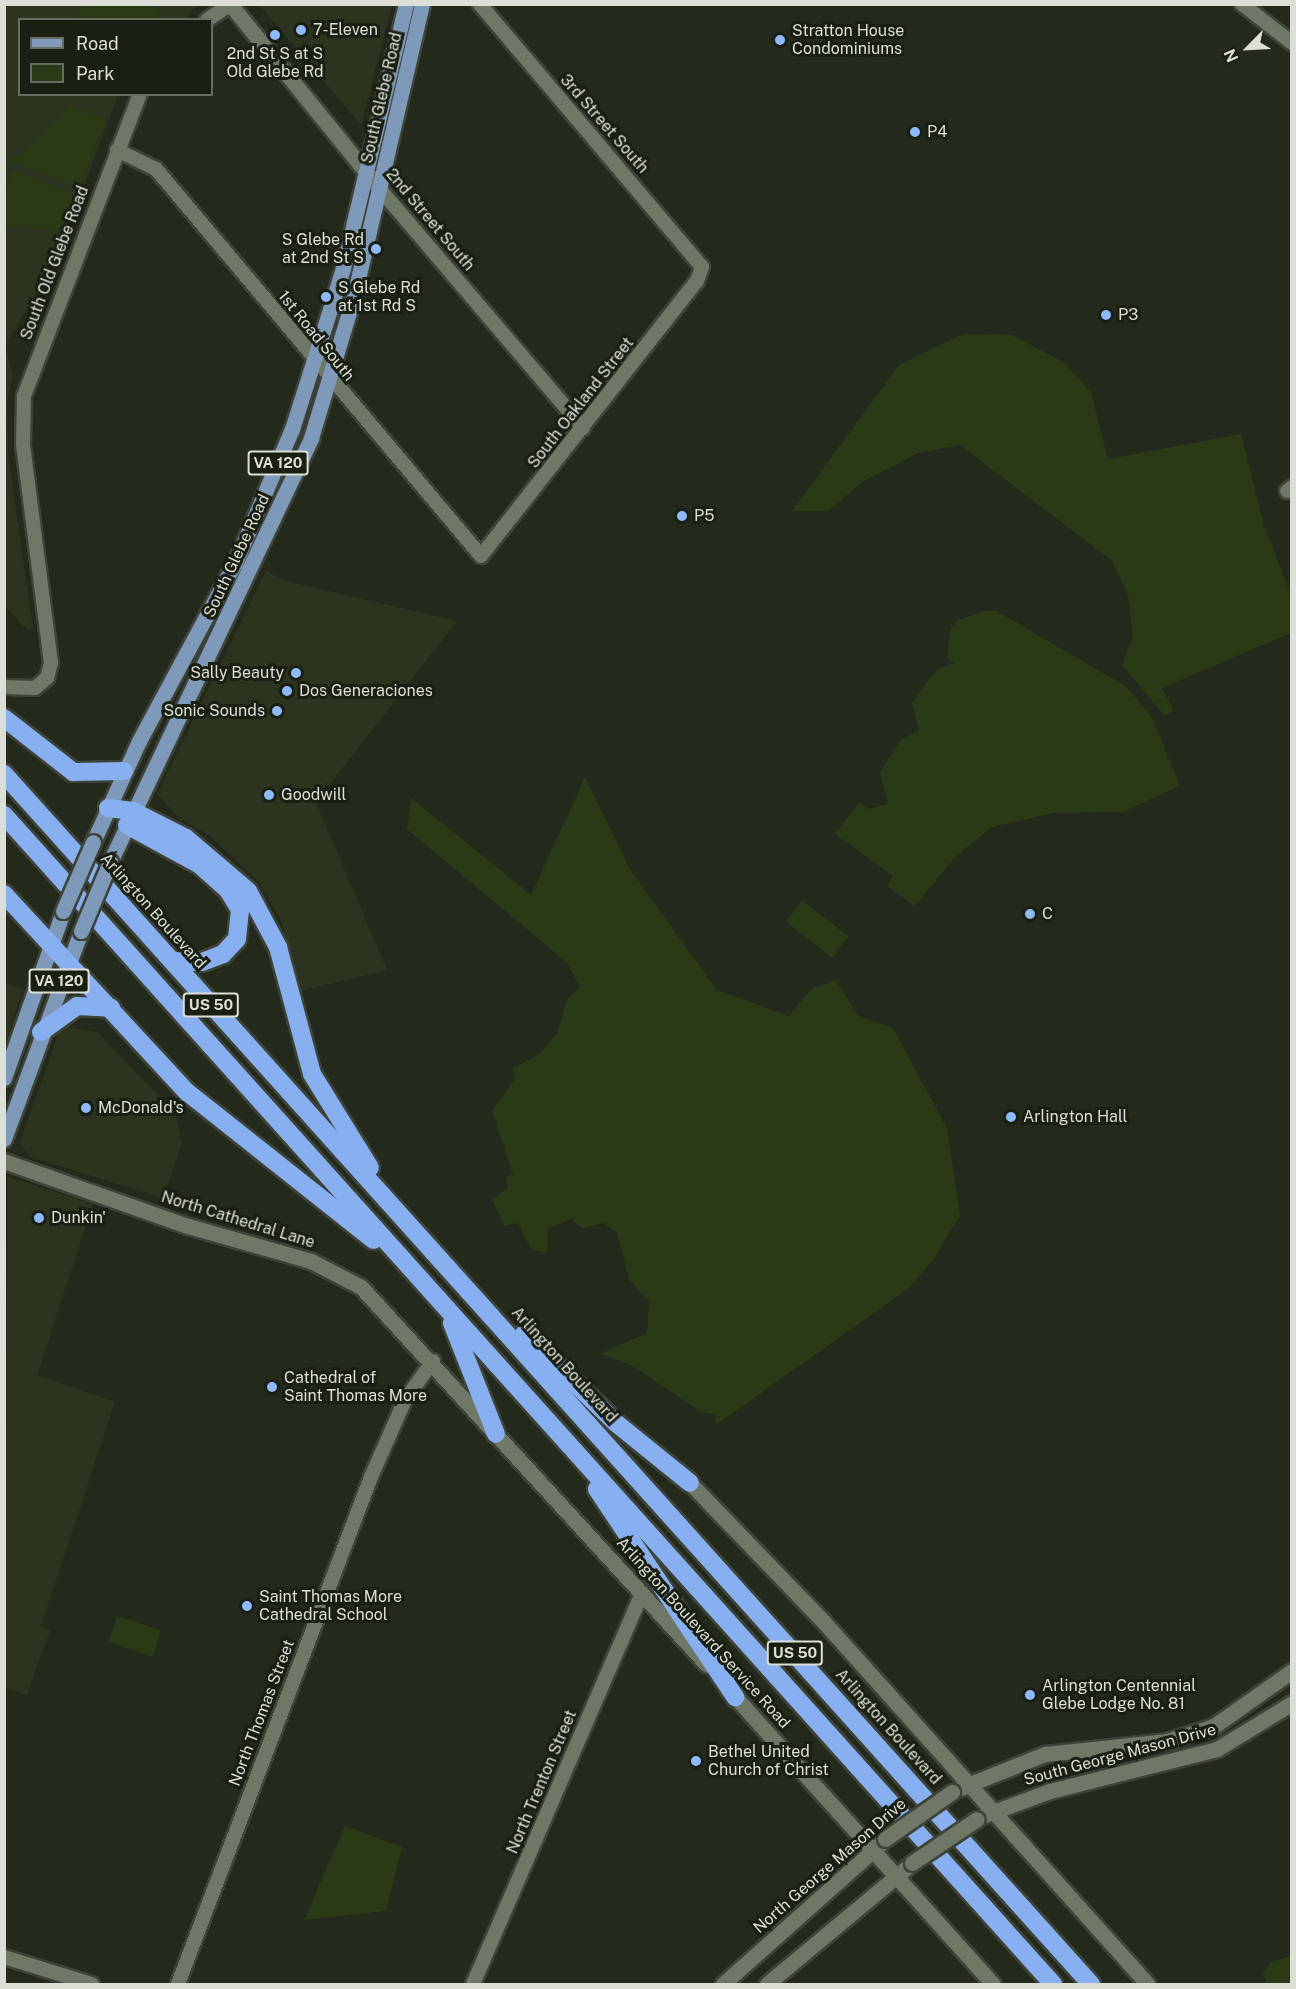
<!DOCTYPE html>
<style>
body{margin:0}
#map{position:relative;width:1296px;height:1989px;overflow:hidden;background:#23291b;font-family:"Public Sans",sans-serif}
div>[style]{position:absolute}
.built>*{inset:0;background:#2c3420}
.green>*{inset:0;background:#2b3916}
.roads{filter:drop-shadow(2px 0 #3e4338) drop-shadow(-2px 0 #3e4338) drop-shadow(0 2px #3e4338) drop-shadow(0 -2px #3e4338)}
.street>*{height:14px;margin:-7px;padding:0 7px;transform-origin:7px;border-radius:7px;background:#6f7767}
.secondary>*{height:15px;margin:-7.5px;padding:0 7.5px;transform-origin:7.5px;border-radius:7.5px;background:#6f7767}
.primary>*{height:15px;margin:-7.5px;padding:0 7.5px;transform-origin:7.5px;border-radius:7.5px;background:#7e99b9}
.highway>*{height:18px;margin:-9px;padding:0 9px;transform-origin:9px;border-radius:9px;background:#88b0f0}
.bridges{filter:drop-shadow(2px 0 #3e4338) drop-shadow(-2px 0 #3e4338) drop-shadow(0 2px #3e4338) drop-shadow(0 -2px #3e4338)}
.secondary-bridge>*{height:15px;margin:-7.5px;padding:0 7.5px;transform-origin:7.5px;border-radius:7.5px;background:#6f7767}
.primary-bridge>*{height:15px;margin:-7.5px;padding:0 7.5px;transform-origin:7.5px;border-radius:7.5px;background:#7e99b9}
.dots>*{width:16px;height:16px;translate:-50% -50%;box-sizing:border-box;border:3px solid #191f12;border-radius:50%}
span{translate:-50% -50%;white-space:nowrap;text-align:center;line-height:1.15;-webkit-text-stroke:6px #191f12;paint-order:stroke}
.shield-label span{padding:2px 4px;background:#191f12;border:2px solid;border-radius:4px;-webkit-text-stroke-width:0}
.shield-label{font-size:15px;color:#dbdfd6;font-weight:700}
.poi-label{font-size:16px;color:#dbdfd6}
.left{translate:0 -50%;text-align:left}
.right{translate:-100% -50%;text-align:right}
.street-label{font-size:16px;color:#dbdfd6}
.frame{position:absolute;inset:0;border:6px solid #dbdfd6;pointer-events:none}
.legend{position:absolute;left:18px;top:18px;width:195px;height:78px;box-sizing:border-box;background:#191f12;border:2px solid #676c60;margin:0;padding:8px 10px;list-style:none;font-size:18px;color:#dbdfd6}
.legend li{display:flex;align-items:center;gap:12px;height:30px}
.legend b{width:30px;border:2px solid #676c60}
.north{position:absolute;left:1218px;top:18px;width:60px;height:60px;-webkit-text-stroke:4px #191f12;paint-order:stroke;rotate:246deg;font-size:16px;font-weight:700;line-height:24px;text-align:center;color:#dbdfd6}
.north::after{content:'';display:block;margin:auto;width:21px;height:27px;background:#dbdfd6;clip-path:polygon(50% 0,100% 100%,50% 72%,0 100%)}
</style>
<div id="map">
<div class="built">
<i style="clip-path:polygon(5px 5px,197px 5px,186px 19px,20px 20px,20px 94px,118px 95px,57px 258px,5px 345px,13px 375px,7px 402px,8px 453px,33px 629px,27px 630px,5px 606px)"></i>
<i style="clip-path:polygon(262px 5px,392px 5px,361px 125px,261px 7px)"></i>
<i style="clip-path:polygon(266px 571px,286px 581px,457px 621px,316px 802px,387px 970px,300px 991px,282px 922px,258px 881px,209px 835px,180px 819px,157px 794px)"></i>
<i style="clip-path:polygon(5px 984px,23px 989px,5px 1044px,4px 984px)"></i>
<i style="clip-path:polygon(61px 1026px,97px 1032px,175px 1113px,182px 1144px,163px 1198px,30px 1157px,20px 1142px)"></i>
<i style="clip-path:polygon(8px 1177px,93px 1204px,37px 1375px,115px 1402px,41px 1626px,50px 1630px,27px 1695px,4px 1688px)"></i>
</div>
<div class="green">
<i style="clip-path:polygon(82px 4px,149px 5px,162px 19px,77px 19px)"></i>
<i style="clip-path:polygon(70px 105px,106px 119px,79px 189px,8px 160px,26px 150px)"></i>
<i style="clip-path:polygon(13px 171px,73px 193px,58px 231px,5px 226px,5px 191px)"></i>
<i style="clip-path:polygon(963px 334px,1012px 335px,1063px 362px,1091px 392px,1108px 459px,1241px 434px,1264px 525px,1291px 595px,1291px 633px,1162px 688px,1174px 711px,1164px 715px,1122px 665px,1133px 637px,1128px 595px,1111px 560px,960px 445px,918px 453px,862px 482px,828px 511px,792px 511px,899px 365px)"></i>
<i style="clip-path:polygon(986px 611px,997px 611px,1125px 686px,1152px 717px,1180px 786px,1123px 812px,1053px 813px,992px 827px,955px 857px,915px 906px,887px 886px,893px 876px,835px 834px,859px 803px,868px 809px,888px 804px,880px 772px,901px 739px,919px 731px,912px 703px,935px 671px,954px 663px,947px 658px,950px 631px,957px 620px)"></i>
<i style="clip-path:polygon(585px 777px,629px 868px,717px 990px,789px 1016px,811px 989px,836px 980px,858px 1016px,893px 1028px,947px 1128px,960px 1215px,934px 1259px,909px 1288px,716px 1425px,714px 1414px,701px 1412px,631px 1365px,600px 1354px,647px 1333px,649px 1302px,629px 1279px,617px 1233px,604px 1223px,582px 1228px,571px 1219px,548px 1229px,547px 1253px,531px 1249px,518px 1223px,504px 1226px,492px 1199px,508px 1188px,506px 1176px,513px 1175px,492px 1111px,515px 1078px,513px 1068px,541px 1053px,558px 1031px,567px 999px,580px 987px,567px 963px,407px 829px,411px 798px,531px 895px)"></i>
<i style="clip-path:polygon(802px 900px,848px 936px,832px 958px,786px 922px)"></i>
<i style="clip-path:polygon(117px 1616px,161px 1630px,153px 1657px,109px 1642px)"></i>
<i style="clip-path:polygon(345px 1826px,402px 1847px,386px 1911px,304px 1920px)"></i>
<i style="clip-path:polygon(1291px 1956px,1291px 1984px,1266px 1984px,1263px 1974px,1270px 1962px)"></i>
</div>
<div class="roads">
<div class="street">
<i style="left:1242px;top:4px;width:63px;rotate:38deg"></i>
<i style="left:207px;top:20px;width:29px;rotate:-34deg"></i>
<i style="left:117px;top:150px;width:43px;rotate:26deg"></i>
<i style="left:156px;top:169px;width:505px;rotate:49.98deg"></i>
<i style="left:481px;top:556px;width:350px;rotate:-51.9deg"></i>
<i style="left:697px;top:281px;width:15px;rotate:-70deg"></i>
<i style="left:702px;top:267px;width:344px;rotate:-130.2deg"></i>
<i style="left:379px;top:188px;width:315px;rotate:49.6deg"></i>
<i style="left:1287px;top:491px;width:6px;rotate:-39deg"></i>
<i style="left:4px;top:687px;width:31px;rotate:2deg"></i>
<i style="left:35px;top:688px;width:16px;rotate:-40deg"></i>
<i style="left:47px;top:678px;width:16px;rotate:-75deg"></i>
<i style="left:51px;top:663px;width:221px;rotate:-97.3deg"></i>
<i style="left:23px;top:444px;width:48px;rotate:-88.8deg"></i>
<i style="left:24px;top:396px;width:324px;rotate:-69deg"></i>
<i style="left:4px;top:1957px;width:92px;rotate:17.1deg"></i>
<i style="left:178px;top:1984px;width:542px;rotate:-69.16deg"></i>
<i style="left:371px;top:1477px;width:84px;rotate:-66.2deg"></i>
<i style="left:405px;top:1400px;width:48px;rotate:-54.3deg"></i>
<i style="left:473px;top:1984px;width:426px;rotate:-66.6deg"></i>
</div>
<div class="secondary">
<i style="left:230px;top:4px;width:237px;rotate:51deg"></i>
<i style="left:4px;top:1161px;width:195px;rotate:19.5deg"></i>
<i style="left:188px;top:1226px;width:128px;rotate:15.9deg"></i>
<i style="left:311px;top:1261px;width:56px;rotate:27.5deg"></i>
<i style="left:361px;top:1287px;width:512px;rotate:47.53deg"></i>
<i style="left:690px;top:1483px;width:190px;rotate:46.1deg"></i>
<i style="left:822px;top:1620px;width:488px;rotate:48.2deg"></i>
<i style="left:729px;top:1690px;width:395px;rotate:48.1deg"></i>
<i style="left:960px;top:1788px;width:92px;rotate:-21.8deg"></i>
<i style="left:1045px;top:1754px;width:123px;rotate:-6.1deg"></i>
<i style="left:1167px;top:1741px;width:49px;rotate:-17.7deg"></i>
<i style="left:1214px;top:1726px;width:95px;rotate:-35.2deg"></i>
<i style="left:985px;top:1815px;width:69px;rotate:-20.3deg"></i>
<i style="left:1050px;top:1791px;width:172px;rotate:-14.1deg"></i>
<i style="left:1217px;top:1749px;width:88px;rotate:-31.5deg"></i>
<i style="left:723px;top:1984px;width:212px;rotate:-41.7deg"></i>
<i style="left:767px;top:1984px;width:189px;rotate:-39.8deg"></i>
</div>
<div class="primary">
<i style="left:93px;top:842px;width:111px;rotate:-65.5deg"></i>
<i style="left:139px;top:741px;width:202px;rotate:-61.7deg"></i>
<i style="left:235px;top:563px;width:146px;rotate:-67deg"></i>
<i style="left:292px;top:429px;width:169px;rotate:-72.4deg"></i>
<i style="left:343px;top:268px;width:271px;rotate:-76.6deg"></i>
<i style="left:110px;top:862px;width:469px;rotate:-64.6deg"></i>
<i style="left:311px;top:438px;width:152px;rotate:-73.2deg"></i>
<i style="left:355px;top:292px;width:296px;rotate:-76.9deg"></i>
<i style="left:4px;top:1078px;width:177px;rotate:-70.5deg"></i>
<i style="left:4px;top:1139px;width:222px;rotate:-69.7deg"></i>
</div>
<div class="highway">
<i style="left:4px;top:718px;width:88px;rotate:38deg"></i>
<i style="left:73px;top:772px;width:51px;rotate:-1.1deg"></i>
<i style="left:4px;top:774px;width:1627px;rotate:48.07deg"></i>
<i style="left:108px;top:808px;width:25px;rotate:7deg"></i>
<i style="left:133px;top:811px;width:59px;rotate:27deg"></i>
<i style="left:186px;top:838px;width:82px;rotate:40.5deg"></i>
<i style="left:248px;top:891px;width:64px;rotate:61.8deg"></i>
<i style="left:278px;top:947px;width:131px;rotate:75deg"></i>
<i style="left:312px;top:1074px;width:110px;rotate:58.3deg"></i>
<i style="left:4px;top:815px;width:1571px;rotate:48.1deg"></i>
<i style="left:127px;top:825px;width:83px;rotate:28.7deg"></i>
<i style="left:200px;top:865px;width:38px;rotate:42deg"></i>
<i style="left:228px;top:890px;width:23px;rotate:59deg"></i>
<i style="left:240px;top:910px;width:29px;rotate:96deg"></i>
<i style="left:237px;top:939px;width:21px;rotate:133deg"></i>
<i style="left:223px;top:954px;width:22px;rotate:159deg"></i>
<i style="left:202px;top:962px;width:30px;rotate:-178deg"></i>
<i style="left:4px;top:894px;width:270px;rotate:47.3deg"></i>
<i style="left:187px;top:1092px;width:238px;rotate:38.4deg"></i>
<i style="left:41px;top:1032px;width:44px;rotate:-35.8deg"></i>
<i style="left:77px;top:1006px;width:34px;rotate:3deg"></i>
<i style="left:452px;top:1323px;width:119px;rotate:68.4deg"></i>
<i style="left:524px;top:1334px;width:128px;rotate:44.1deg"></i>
<i style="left:616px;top:1423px;width:95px;rotate:39deg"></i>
<i style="left:597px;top:1489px;width:250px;rotate:56.4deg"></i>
</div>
</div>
<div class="bridges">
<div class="secondary-bridge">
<i style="left:885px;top:1839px;width:82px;rotate:-35deg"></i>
<i style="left:912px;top:1863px;width:78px;rotate:-34.1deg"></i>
</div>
<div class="primary-bridge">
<i style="left:63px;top:911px;width:75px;rotate:-66.5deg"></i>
<i style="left:81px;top:931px;width:75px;rotate:-67.2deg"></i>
</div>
</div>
<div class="dots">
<i style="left:301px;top:30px;background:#8eb9fc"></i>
<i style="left:275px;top:35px;background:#8eb9fc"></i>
<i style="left:780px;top:40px;background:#8eb9fc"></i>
<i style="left:915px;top:132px;background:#8eb9fc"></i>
<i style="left:376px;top:249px;background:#8eb9fc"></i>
<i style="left:326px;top:297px;background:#8eb9fc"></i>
<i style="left:1106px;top:315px;background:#8eb9fc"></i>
<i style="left:682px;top:516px;background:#8eb9fc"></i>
<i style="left:296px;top:673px;background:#8eb9fc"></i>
<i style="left:287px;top:691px;background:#8eb9fc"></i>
<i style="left:277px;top:711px;background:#8eb9fc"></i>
<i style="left:269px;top:795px;background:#8eb9fc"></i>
<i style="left:1030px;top:914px;background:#8eb9fc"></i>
<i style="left:86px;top:1108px;background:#8eb9fc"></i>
<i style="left:1011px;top:1117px;background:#8eb9fc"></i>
<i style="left:39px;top:1218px;background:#8eb9fc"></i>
<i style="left:272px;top:1387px;background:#8eb9fc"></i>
<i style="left:247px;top:1606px;background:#8eb9fc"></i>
<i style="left:1030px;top:1695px;background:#8eb9fc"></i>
<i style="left:696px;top:1761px;background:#8eb9fc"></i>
</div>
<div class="shield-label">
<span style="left:278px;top:463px">VA 120</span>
<span style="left:59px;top:981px">VA 120</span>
<span style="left:211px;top:1005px">US 50</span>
<span style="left:795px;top:1653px">US 50</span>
</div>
<div class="poi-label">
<span class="left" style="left:313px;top:30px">7-Eleven</span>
<span class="left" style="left:792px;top:40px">Stratton House<br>Condominiums</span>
<span style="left:275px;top:63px">2nd St S at S<br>Old Glebe Rd</span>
<span class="left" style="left:927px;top:132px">P4</span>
<span class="right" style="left:364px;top:249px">S Glebe Rd<br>at 2nd St S</span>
<span class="left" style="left:338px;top:297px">S Glebe Rd<br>at 1st Rd S</span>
<span class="left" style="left:1118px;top:315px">P3</span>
<span class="left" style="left:694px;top:516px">P5</span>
<span class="right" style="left:284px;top:673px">Sally Beauty</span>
<span class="left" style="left:299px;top:691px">Dos Generaciones</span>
<span class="right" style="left:265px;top:711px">Sonic Sounds</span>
<span class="left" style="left:281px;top:795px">Goodwill</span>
<span class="left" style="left:1042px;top:914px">C</span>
<span class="left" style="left:98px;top:1108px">McDonald's</span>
<span class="left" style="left:1023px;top:1117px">Arlington Hall</span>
<span class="left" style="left:51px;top:1218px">Dunkin'</span>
<span class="left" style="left:284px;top:1387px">Cathedral of<br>Saint Thomas More</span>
<span class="left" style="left:259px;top:1606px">Saint Thomas More<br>Cathedral School</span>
<span class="left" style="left:1042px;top:1695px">Arlington Centennial<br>Glebe Lodge No. 81</span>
<span class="left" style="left:708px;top:1761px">Bethel United<br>Church of Christ</span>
</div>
<div class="street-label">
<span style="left:382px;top:98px;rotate:-77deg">South Glebe Road</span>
<span style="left:604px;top:124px;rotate:49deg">3rd Street South</span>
<span style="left:430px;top:220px;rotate:50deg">2nd Street South</span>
<span style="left:55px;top:263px;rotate:-69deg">South Old Glebe Road</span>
<span style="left:316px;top:336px;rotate:51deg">1st Road South</span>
<span style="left:581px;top:403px;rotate:-52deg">South Oakland Street</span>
<span style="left:237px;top:556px;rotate:-65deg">South Glebe Road</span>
<span style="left:153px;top:911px;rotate:48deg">Arlington Boulevard</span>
<span style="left:238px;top:1220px;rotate:17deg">North Cathedral Lane</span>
<span style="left:564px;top:1365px;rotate:48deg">Arlington Boulevard</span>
<span style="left:703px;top:1633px;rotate:48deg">Arlington Boulevard Service Road</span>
<span style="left:262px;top:1713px;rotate:-69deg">North Thomas Street</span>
<span style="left:888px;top:1727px;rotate:48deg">Arlington Boulevard</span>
<span style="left:1120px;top:1755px;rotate:-15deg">South George Mason Drive</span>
<span style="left:542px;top:1782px;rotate:-67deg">North Trenton Street</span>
<span style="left:830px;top:1866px;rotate:-41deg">North George Mason Drive</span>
</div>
<div class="frame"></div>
<ul class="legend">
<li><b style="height:8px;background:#7e99b9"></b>Road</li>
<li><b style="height:16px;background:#2b3916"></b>Park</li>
</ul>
<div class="north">N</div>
</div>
